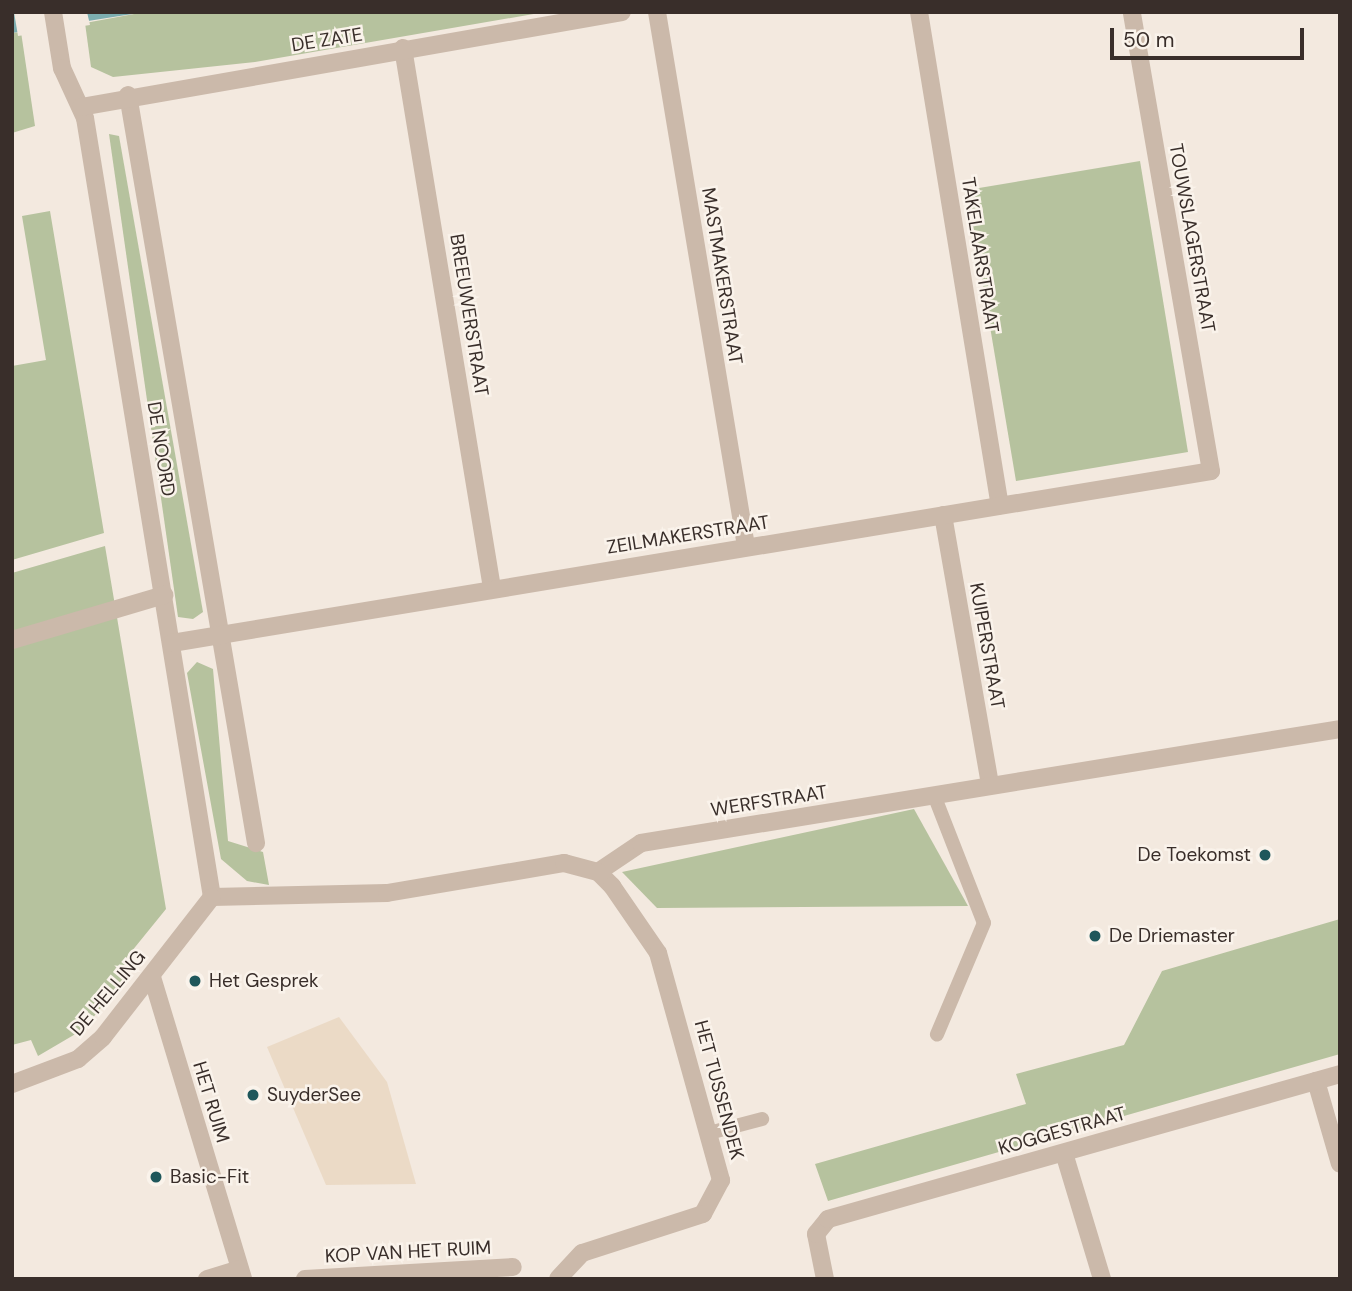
<!DOCTYPE html>
<style>
body{margin:0}
#map{position:relative;width:1352px;height:1291px;overflow:hidden;background:#f3e9df;font-family:"DM Sans",sans-serif}
div>[style]{position:absolute}
.green>*{inset:0;background:#b6c29e}
.plaza>*{inset:0;background:#ebdac6}
.water>*{inset:0;background:#7daeb0}
.pier>*{inset:0;background:#f3e9df}
.lane>*{height:14px;margin:-7px;padding:0 7px;transform-origin:7px;border-radius:7px;background:#cbb9aa}
.street>*{height:18px;margin:-9px;padding:0 9px;transform-origin:9px;border-radius:9px;background:#cbb9aa}
.dots>*{width:19px;height:19px;translate:-50% -50%;box-sizing:border-box;border:4px solid #faf3eb;border-radius:50%}
span{translate:-50% -50%;white-space:nowrap;text-align:center;line-height:1.15;-webkit-text-stroke:5px #faf3eb;paint-order:stroke}
.street-label{font-size:19px;color:#392e2a}
.poi-label{font-size:19px;color:#392e2a}
.right{translate:-100% -50%;text-align:right}
.left{translate:0 -50%;text-align:left}
.frame{position:absolute;inset:0;border:14px solid #392e2a;pointer-events:none}
.scale{position:absolute;left:1110px;top:28px;width:194px;height:32px;box-sizing:border-box;border:4px solid #392e2a;border-top:0;padding-left:9px;font-size:21px;line-height:24px;white-space:nowrap;color:#392e2a;-webkit-text-stroke:5px #faf3eb;paint-order:stroke}
</style>
<div id="map">
<div class="green">
<i style="clip-path:polygon(145px 12px,545px 12px,255px 62px,113px 77px,91px 67px,85px 23px)"></i>
<i style="clip-path:polygon(21px 32px,35px 126px,12px 133px,12px 33px)"></i>
<i style="clip-path:polygon(109px 134px,119px 136px,203px 612px,193px 619px,178px 617px)"></i>
<i style="clip-path:polygon(1140px 161px,1188px 452px,1016px 481px,967px 190px)"></i>
<i style="clip-path:polygon(50px 211px,104px 533px,12px 560px,12px 366px,46px 360px,22px 216px)"></i>
<i style="clip-path:polygon(105px 546px,166px 909px,123px 962px,131px 970px,84px 1029px,38px 1056px,31px 1040px,12px 1045px,12px 573px)"></i>
<i style="clip-path:polygon(197px 662px,213px 669px,228px 841px,263px 852px,269px 885px,247px 881px,221px 859px,187px 673px)"></i>
<i style="clip-path:polygon(914px 809px,968px 906px,657px 908px,622px 872px)"></i>
<i style="clip-path:polygon(1340px 919px,1340px 1054px,828px 1201px,815px 1164px,1026px 1104px,1016px 1074px,1124px 1045px,1162px 971px)"></i>
</div>
<div class="plaza">
<i style="clip-path:polygon(339px 1017px,387px 1082px,416px 1184px,326px 1185px,267px 1047px)"></i>
</div>
<div class="water">
<i style="clip-path:polygon(12px 12px,145px 12px,12px 33px)"></i>
</div>
<div class="pier">
<i style="clip-path:polygon(14px 12px,87px 12px,90px 25px,18px 36px)"></i>
</div>
<div class="lane">
<i style="left:934px;top:795px;width:137px;rotate:68.7deg"></i>
<i style="left:984px;top:923px;width:121px;rotate:112.9deg"></i>
<i style="left:709px;top:1133px;width:55px;rotate:-14.8deg"></i>
</div>
<div class="street">
<i style="left:53px;top:12px;width:57px;rotate:80.9deg"></i>
<i style="left:62px;top:68px;width:55px;rotate:65.3deg"></i>
<i style="left:85px;top:118px;width:789px;rotate:80.74deg"></i>
<i style="left:657px;top:12px;width:541px;rotate:80.54deg"></i>
<i style="left:919px;top:12px;width:500px;rotate:80.7deg"></i>
<i style="left:403px;top:48px;width:547px;rotate:80.64deg"></i>
<i style="left:128px;top:95px;width:759px;rotate:80.29deg"></i>
<i style="left:81px;top:107px;width:549px;rotate:-9.96deg"></i>
<i style="left:943px;top:515px;width:273px;rotate:80.1deg"></i>
<i style="left:12px;top:640px;width:159px;rotate:-16.5deg"></i>
<i style="left:172px;top:643px;width:1053px;rotate:-9.4deg"></i>
<i style="left:1211px;top:471px;width:466px;rotate:-99.8deg"></i>
<i style="left:598px;top:872px;width:52px;rotate:-34deg"></i>
<i style="left:641px;top:843px;width:708px;rotate:-9.26deg"></i>
<i style="left:212px;top:897px;width:175px;rotate:-1.3deg"></i>
<i style="left:387px;top:893px;width:180px;rotate:-9.6deg"></i>
<i style="left:564px;top:863px;width:35px;rotate:15deg"></i>
<i style="left:598px;top:872px;width:20px;rotate:45deg"></i>
<i style="left:612px;top:886px;width:81px;rotate:55.5deg"></i>
<i style="left:658px;top:953px;width:236px;rotate:74.5deg"></i>
<i style="left:721px;top:1180px;width:38px;rotate:118deg"></i>
<i style="left:703px;top:1214px;width:127px;rotate:162.1deg"></i>
<i style="left:582px;top:1253px;width:35px;rotate:133deg"></i>
<i style="left:152px;top:977px;width:315px;rotate:73.2deg"></i>
<i style="left:1316px;top:1081px;width:86px;rotate:73.9deg"></i>
<i style="left:12px;top:1084px;width:71px;rotate:-20.7deg"></i>
<i style="left:78px;top:1059px;width:33px;rotate:-41deg"></i>
<i style="left:103px;top:1037px;width:177px;rotate:-52.1deg"></i>
<i style="left:1064px;top:1153px;width:132px;rotate:73.2deg"></i>
<i style="left:207px;top:1279px;width:34px;rotate:-17deg"></i>
<i style="left:305px;top:1279px;width:208px;rotate:-3.3deg"></i>
<i style="left:825px;top:1279px;width:46px;rotate:-101.3deg"></i>
<i style="left:816px;top:1234px;width:19px;rotate:-51deg"></i>
<i style="left:828px;top:1219px;width:532px;rotate:-15.81deg"></i>
</div>
<div class="dots">
<i style="left:1265px;top:855px;background:#1f575b"></i>
<i style="left:1095px;top:936px;background:#1f575b"></i>
<i style="left:195px;top:981px;background:#1f575b"></i>
<i style="left:253px;top:1095px;background:#1f575b"></i>
<i style="left:156px;top:1177px;background:#1f575b"></i>
</div>
<div class="street-label">
<span style="left:327px;top:40px;rotate:-9deg">DE ZATE</span>
<span style="left:1192px;top:238px;rotate:80deg">TOUWSLAGERSTRAAT</span>
<span style="left:980px;top:255px;rotate:81deg">TAKELAARSTRAAT</span>
<span style="left:722px;top:276px;rotate:81deg">MASTMAKERSTRAAT</span>
<span style="left:469px;top:315px;rotate:81deg">BREEUWERSTRAAT</span>
<span style="left:161px;top:449px;rotate:81deg">DE NOORD</span>
<span style="left:688px;top:535px;rotate:-9deg">ZEILMAKERSTRAAT</span>
<span style="left:987px;top:646px;rotate:80deg">KUIPERSTRAAT</span>
<span style="left:769px;top:801px;rotate:-9deg">WERFSTRAAT</span>
<span style="left:108px;top:993px;rotate:-50deg">DE HELLING</span>
<span style="left:719px;top:1090px;rotate:75deg">HET TUSSENDEK</span>
<span style="left:211px;top:1102px;rotate:73deg">HET RUIM</span>
<span style="left:1062px;top:1131px;rotate:-16deg">KOGGESTRAAT</span>
<span style="left:408px;top:1252px;rotate:-3deg">KOP VAN HET RUIM</span>
</div>
<div class="poi-label">
<span class="right" style="left:1251px;top:855px">De Toekomst</span>
<span class="left" style="left:1109px;top:936px">De Driemaster</span>
<span class="left" style="left:209px;top:981px">Het Gesprek</span>
<span class="left" style="left:267px;top:1095px">SuyderSee</span>
<span class="left" style="left:170px;top:1177px">Basic-Fit</span>
</div>
<div class="frame"></div>
<div class="scale">50 m</div>
</div>
